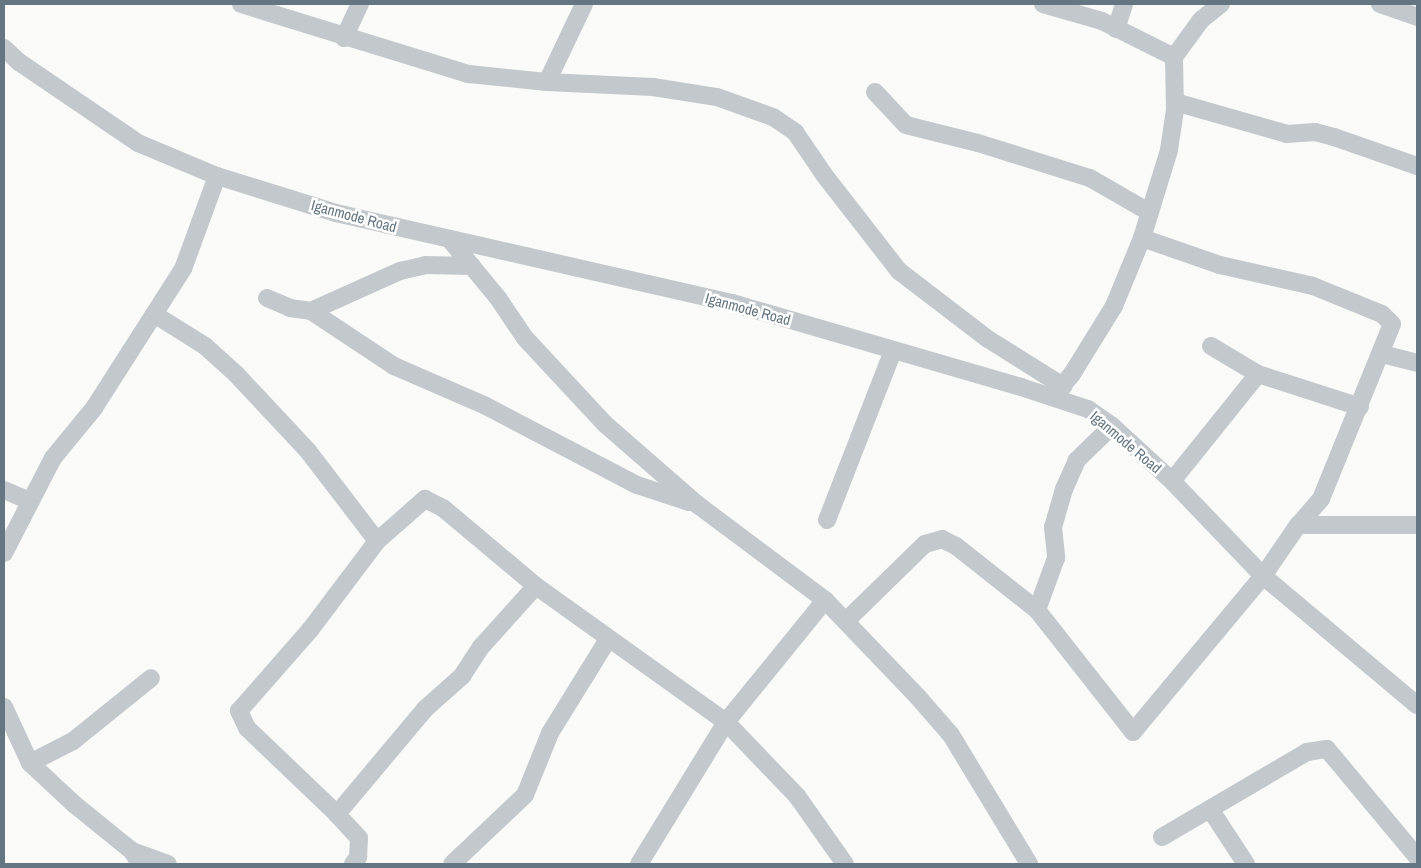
<!DOCTYPE html>
<style>
body{margin:0}
#map{position:relative;width:1421px;height:868px;overflow:hidden;background:#fafaf8;font-family:"Archivo Narrow",sans-serif}
div>[style]{position:absolute}
.minor>*{height:18px;margin:-9px;padding:0 9px;transform-origin:9px;border-radius:9px;background:#c3c8cc}
span{translate:-50% -50%;white-space:nowrap;text-align:center;line-height:1.15;-webkit-text-stroke:5px #fff;paint-order:stroke}
.street-label{font-size:15px;color:#657683}
.frame{position:absolute;inset:0;border:5px solid #657683;pointer-events:none}
</style>
<div id="map">
<div class="minor">
<i style="left:241px;top:4px;width:239px;rotate:17.1deg"></i>
<i style="left:469px;top:74px;width:78px;rotate:5.9deg"></i>
<i style="left:547px;top:82px;width:106px;rotate:2.7deg"></i>
<i style="left:653px;top:87px;width:65px;rotate:8.9deg"></i>
<i style="left:717px;top:97px;width:59px;rotate:19.7deg"></i>
<i style="left:773px;top:117px;width:27px;rotate:34deg"></i>
<i style="left:795px;top:132px;width:53px;rotate:55.7deg"></i>
<i style="left:825px;top:176px;width:120px;rotate:52.1deg"></i>
<i style="left:899px;top:271px;width:112px;rotate:37.4deg"></i>
<i style="left:988px;top:339px;width:89px;rotate:32.1deg"></i>
<i style="left:1043px;top:4px;width:61px;rotate:16.1deg"></i>
<i style="left:1102px;top:21px;width:80px;rotate:26.6deg"></i>
<i style="left:1380px;top:4px;width:39px;rotate:19deg"></i>
<i style="left:1116px;top:29px;width:26px;rotate:-72deg"></i>
<i style="left:344px;top:38px;width:38px;rotate:-65deg"></i>
<i style="left:4px;top:48px;width:21px;rotate:43deg"></i>
<i style="left:19px;top:62px;width:144px;rotate:34.2deg"></i>
<i style="left:138px;top:143px;width:86px;rotate:22.7deg"></i>
<i style="left:217px;top:176px;width:125px;rotate:17.3deg"></i>
<i style="left:336px;top:213px;width:406px;rotate:12.8deg"></i>
<i style="left:732px;top:303px;width:301px;rotate:16.2deg"></i>
<i style="left:1021px;top:387px;width:71px;rotate:18.2deg"></i>
<i style="left:1088px;top:409px;width:29px;rotate:35deg"></i>
<i style="left:1112px;top:426px;width:81px;rotate:42.5deg"></i>
<i style="left:1172px;top:481px;width:132px;rotate:46.2deg"></i>
<i style="left:1263px;top:576px;width:201px;rotate:40deg"></i>
<i style="left:547px;top:82px;width:86px;rotate:-64.6deg"></i>
<i style="left:875px;top:92px;width:45px;rotate:46.8deg"></i>
<i style="left:906px;top:125px;width:74px;rotate:14deg"></i>
<i style="left:978px;top:143px;width:117px;rotate:17.4deg"></i>
<i style="left:1090px;top:178px;width:68px;rotate:30deg"></i>
<i style="left:1175px;top:102px;width:116px;rotate:15.9deg"></i>
<i style="left:1287px;top:134px;width:28px;rotate:-4deg"></i>
<i style="left:1315px;top:132px;width:20px;rotate:15deg"></i>
<i style="left:1334px;top:137px;width:88px;rotate:19.3deg"></i>
<i style="left:1142px;top:238px;width:83px;rotate:19.1deg"></i>
<i style="left:1220px;top:265px;width:95px;rotate:12.7deg"></i>
<i style="left:1313px;top:286px;width:74px;rotate:22.1deg"></i>
<i style="left:1382px;top:314px;width:14px;rotate:45deg"></i>
<i style="left:1392px;top:324px;width:189px;rotate:112.1deg"></i>
<i style="left:1321px;top:499px;width:35px;rotate:131deg"></i>
<i style="left:451px;top:241px;width:74px;rotate:50.5deg"></i>
<i style="left:498px;top:298px;width:48px;rotate:56deg"></i>
<i style="left:525px;top:338px;width:117px;rotate:47.1deg"></i>
<i style="left:605px;top:424px;width:123px;rotate:41.1deg"></i>
<i style="left:698px;top:505px;width:159px;rotate:36.8deg"></i>
<i style="left:825px;top:600px;width:134px;rotate:46.2deg"></i>
<i style="left:918px;top:697px;width:50px;rotate:49deg"></i>
<i style="left:951px;top:735px;width:151px;rotate:58.8deg"></i>
<i style="left:267px;top:298px;width:25px;rotate:23deg"></i>
<i style="left:290px;top:308px;width:21px;rotate:8deg"></i>
<i style="left:311px;top:311px;width:100px;rotate:33.5deg"></i>
<i style="left:394px;top:366px;width:98px;rotate:23.4deg"></i>
<i style="left:484px;top:405px;width:173px;rotate:27.6deg"></i>
<i style="left:637px;top:485px;width:55px;rotate:18.1deg"></i>
<i style="left:311px;top:311px;width:98px;rotate:-24.2deg"></i>
<i style="left:400px;top:271px;width:26px;rotate:-13deg"></i>
<i style="left:425px;top:265px;width:47px;rotate:1.2deg"></i>
<i style="left:154px;top:314px;width:60px;rotate:32.1deg"></i>
<i style="left:205px;top:346px;width:42px;rotate:42.1deg"></i>
<i style="left:236px;top:374px;width:105px;rotate:46.9deg"></i>
<i style="left:308px;top:451px;width:113px;rotate:52.5deg"></i>
<i style="left:1211px;top:346px;width:55px;rotate:30.8deg"></i>
<i style="left:1258px;top:374px;width:107px;rotate:17.9deg"></i>
<i style="left:1382px;top:354px;width:36px;rotate:14deg"></i>
<i style="left:1056px;top:393px;width:25px;rotate:-50deg"></i>
<i style="left:1072px;top:374px;width:80px;rotate:-58.3deg"></i>
<i style="left:1114px;top:306px;width:74px;rotate:-67.6deg"></i>
<i style="left:1142px;top:238px;width:92px;rotate:-72.9deg"></i>
<i style="left:1169px;top:150px;width:40px;rotate:-81.5deg"></i>
<i style="left:1175px;top:110px;width:53px;rotate:-91.1deg"></i>
<i style="left:1174px;top:57px;width:46px;rotate:-53.9deg"></i>
<i style="left:1201px;top:20px;width:26px;rotate:-39deg"></i>
<i style="left:1112px;top:426px;width:49px;rotate:135.8deg"></i>
<i style="left:1077px;top:460px;width:32px;rotate:114deg"></i>
<i style="left:1064px;top:489px;width:40px;rotate:106deg"></i>
<i style="left:1053px;top:527px;width:31px;rotate:84deg"></i>
<i style="left:1056px;top:558px;width:55px;rotate:110.1deg"></i>
<i style="left:1037px;top:610px;width:155px;rotate:51.8deg"></i>
<i style="left:1133px;top:732px;width:203px;rotate:-50.2deg"></i>
<i style="left:1263px;top:576px;width:62px;rotate:-55.5deg"></i>
<i style="left:1298px;top:525px;width:119px"></i>
<i style="left:1172px;top:481px;width:137px;rotate:-51.2deg"></i>
<i style="left:4px;top:490px;width:28px;rotate:23deg"></i>
<i style="left:827px;top:520px;width:181px;rotate:-68.7deg"></i>
<i style="left:4px;top:553px;width:107px;rotate:-62.7deg"></i>
<i style="left:53px;top:458px;width:65px;rotate:-50.6deg"></i>
<i style="left:94px;top:408px;width:165px;rotate:-57.4deg"></i>
<i style="left:183px;top:269px;width:99px;rotate:-69.9deg"></i>
<i style="left:846px;top:621px;width:110px;rotate:-44.3deg"></i>
<i style="left:925px;top:544px;width:18px;rotate:-16deg"></i>
<i style="left:942px;top:539px;width:16px;rotate:27deg"></i>
<i style="left:956px;top:546px;width:103px;rotate:38.3deg"></i>
<i style="left:4px;top:707px;width:62px;rotate:65.1deg"></i>
<i style="left:30px;top:763px;width:60px;rotate:43deg"></i>
<i style="left:74px;top:804px;width:75px;rotate:39deg"></i>
<i style="left:132px;top:851px;width:15px;rotate:58deg"></i>
<i style="left:30px;top:763px;width:48px;rotate:-27.1deg"></i>
<i style="left:73px;top:741px;width:100px;rotate:-38.9deg"></i>
<i style="left:1210px;top:809px;width:66px;rotate:56.8deg"></i>
<i style="left:337px;top:814px;width:124px;rotate:-136.3deg"></i>
<i style="left:247px;top:728px;width:19px;rotate:-115deg"></i>
<i style="left:239px;top:711px;width:108px;rotate:-48.8deg"></i>
<i style="left:310px;top:630px;width:111px;rotate:-53deg"></i>
<i style="left:377px;top:541px;width:64px;rotate:-41.2deg"></i>
<i style="left:425px;top:499px;width:20px;rotate:27deg"></i>
<i style="left:443px;top:508px;width:121px;rotate:40deg"></i>
<i style="left:536px;top:586px;width:234px;rotate:35.6deg"></i>
<i style="left:726px;top:722px;width:103px;rotate:46.2deg"></i>
<i style="left:797px;top:796px;width:83px;rotate:54.8deg"></i>
<i style="left:1162px;top:837px;width:168px;rotate:-30.4deg"></i>
<i style="left:1307px;top:752px;width:20px;rotate:-9deg"></i>
<i style="left:1327px;top:749px;width:141px;rotate:50.2deg"></i>
<i style="left:132px;top:851px;width:38px;rotate:20deg"></i>
<i style="left:353px;top:864px;width:9px;rotate:-54deg"></i>
<i style="left:358px;top:857px;width:19px;rotate:-87deg"></i>
<i style="left:359px;top:838px;width:33px;rotate:-133deg"></i>
<i style="left:337px;top:814px;width:137px;rotate:-50deg"></i>
<i style="left:425px;top:709px;width:50px;rotate:-41.7deg"></i>
<i style="left:462px;top:676px;width:35px;rotate:-57deg"></i>
<i style="left:481px;top:647px;width:82px;rotate:-48deg"></i>
<i style="left:452px;top:864px;width:100px;rotate:-43.4deg"></i>
<i style="left:525px;top:795px;width:67px;rotate:-68deg"></i>
<i style="left:550px;top:733px;width:110px;rotate:-58.3deg"></i>
<i style="left:639px;top:864px;width:167px;rotate:-58.5deg"></i>
<i style="left:726px;top:722px;width:157px;rotate:-50.9deg"></i>
</div>
<div class="street-label">
<span style="left:354px;top:216px;rotate:15deg">Iganmode Road</span>
<span style="left:748px;top:309px;rotate:15deg">Iganmode Road</span>
<span style="left:1126px;top:442px;rotate:40deg">Iganmode Road</span>
</div>
<div class="frame"></div>
</div>
